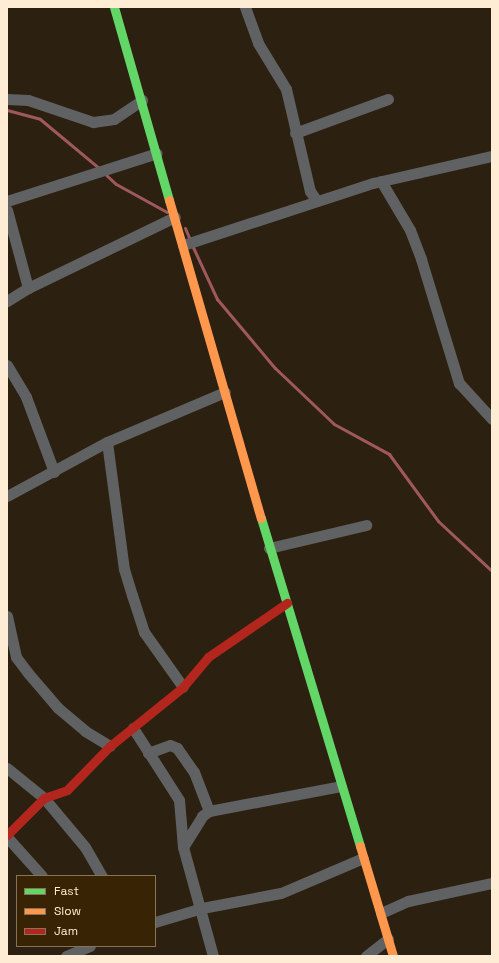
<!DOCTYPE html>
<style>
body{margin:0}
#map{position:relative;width:499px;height:963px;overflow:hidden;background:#2c2110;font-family:"Space Grotesk",sans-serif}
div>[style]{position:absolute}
.stream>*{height:3px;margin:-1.5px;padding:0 1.5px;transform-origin:1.5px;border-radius:1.5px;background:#a0585e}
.street>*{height:11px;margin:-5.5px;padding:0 5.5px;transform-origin:5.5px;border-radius:5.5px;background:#5f6162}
.fast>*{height:9px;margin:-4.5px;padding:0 4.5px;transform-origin:4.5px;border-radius:4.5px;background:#63d668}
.slow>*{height:9px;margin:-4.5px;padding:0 4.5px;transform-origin:4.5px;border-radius:4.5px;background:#ff974d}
.jam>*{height:9px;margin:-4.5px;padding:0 4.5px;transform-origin:4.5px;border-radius:4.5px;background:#b3261e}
span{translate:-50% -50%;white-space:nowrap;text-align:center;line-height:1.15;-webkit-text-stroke:3.5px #382304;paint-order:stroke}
.frame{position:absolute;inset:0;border:8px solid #feecd5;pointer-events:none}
.legend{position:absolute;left:16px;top:875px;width:140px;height:72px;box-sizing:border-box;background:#382304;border:1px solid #877358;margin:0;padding:5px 7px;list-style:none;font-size:12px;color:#feecd5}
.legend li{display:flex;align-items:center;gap:8px;height:20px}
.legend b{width:20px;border:1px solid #877358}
</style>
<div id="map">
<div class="stream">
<i style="left:7px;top:110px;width:34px;rotate:15deg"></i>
<i style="left:40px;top:119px;width:78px;rotate:39.8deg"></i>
<i style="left:104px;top:173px;width:16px;rotate:43deg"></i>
<i style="left:116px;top:184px;width:58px;rotate:28.8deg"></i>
<i style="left:185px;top:228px;width:13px;rotate:67deg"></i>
<i style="left:192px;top:245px;width:60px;rotate:65.2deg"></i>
<i style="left:217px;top:299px;width:90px;rotate:50deg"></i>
<i style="left:275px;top:368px;width:81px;rotate:43.5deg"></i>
<i style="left:334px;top:424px;width:63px;rotate:28.6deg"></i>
<i style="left:389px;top:454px;width:83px;rotate:53.8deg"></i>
<i style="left:438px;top:521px;width:74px;rotate:42.8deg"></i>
</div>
<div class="street">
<i style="left:245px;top:7px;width:38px;rotate:70deg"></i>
<i style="left:258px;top:43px;width:54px;rotate:58.7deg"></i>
<i style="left:286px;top:89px;width:105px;rotate:76.8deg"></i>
<i style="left:310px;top:191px;width:12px;rotate:55deg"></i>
<i style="left:7px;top:99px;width:21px;rotate:3deg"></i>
<i style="left:28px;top:100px;width:69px;rotate:18.7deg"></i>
<i style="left:93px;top:122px;width:21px;rotate:-8deg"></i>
<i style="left:114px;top:119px;width:34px;rotate:-34deg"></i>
<i style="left:295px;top:133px;width:99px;rotate:-20.1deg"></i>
<i style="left:381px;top:181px;width:57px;rotate:59.4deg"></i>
<i style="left:410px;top:230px;width:31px;rotate:69deg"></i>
<i style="left:421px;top:259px;width:130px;rotate:73deg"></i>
<i style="left:459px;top:383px;width:49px;rotate:47.5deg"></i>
<i style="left:7px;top:201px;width:157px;rotate:-17.7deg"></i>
<i style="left:7px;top:210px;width:81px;rotate:74.9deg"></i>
<i style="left:183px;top:245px;width:200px;rotate:-18.1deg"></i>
<i style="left:373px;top:183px;width:122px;rotate:-12.8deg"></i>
<i style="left:7px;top:301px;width:25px;rotate:-32deg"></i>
<i style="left:28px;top:288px;width:163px;rotate:-25.8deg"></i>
<i style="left:7px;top:365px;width:37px;rotate:59deg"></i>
<i style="left:26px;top:397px;width:80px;rotate:69.5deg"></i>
<i style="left:107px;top:442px;width:128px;rotate:82.4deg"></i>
<i style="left:124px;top:569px;width:27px;rotate:73deg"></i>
<i style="left:132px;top:595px;width:39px;rotate:72deg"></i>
<i style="left:144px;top:632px;width:67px;rotate:54.7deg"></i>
<i style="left:7px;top:496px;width:114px;rotate:-28.4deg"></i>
<i style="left:107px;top:442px;width:128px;rotate:-23deg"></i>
<i style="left:269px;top:548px;width:100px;rotate:-13.3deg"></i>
<i style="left:7px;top:616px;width:42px;rotate:77.6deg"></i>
<i style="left:16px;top:657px;width:20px;rotate:53deg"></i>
<i style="left:28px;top:673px;width:46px;rotate:49.4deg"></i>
<i style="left:58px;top:708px;width:35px;rotate:40deg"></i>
<i style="left:85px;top:731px;width:29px;rotate:31deg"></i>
<i style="left:133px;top:728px;width:85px;rotate:57.4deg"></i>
<i style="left:179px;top:800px;width:47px;rotate:85.1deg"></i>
<i style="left:183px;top:847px;width:113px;rotate:74.6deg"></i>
<i style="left:148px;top:753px;width:23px;rotate:-20deg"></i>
<i style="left:170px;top:745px;width:8px;rotate:23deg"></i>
<i style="left:177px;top:748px;width:29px;rotate:55deg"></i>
<i style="left:194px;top:772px;width:42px;rotate:69deg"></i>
<i style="left:7px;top:768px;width:48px;rotate:39deg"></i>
<i style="left:44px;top:798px;width:64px;rotate:50.1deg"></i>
<i style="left:85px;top:847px;width:34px;rotate:60deg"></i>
<i style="left:7px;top:837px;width:52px;rotate:48.1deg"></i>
<i style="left:183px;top:847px;width:36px;rotate:-58deg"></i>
<i style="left:202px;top:816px;width:9px;rotate:-36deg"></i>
<i style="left:209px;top:811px;width:134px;rotate:-10.7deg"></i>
<i style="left:381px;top:913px;width:30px;rotate:-24deg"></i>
<i style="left:408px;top:901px;width:86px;rotate:-12.1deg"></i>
<i style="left:155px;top:922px;width:49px;rotate:-16.6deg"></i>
<i style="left:202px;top:908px;width:80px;rotate:-10.8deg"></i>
<i style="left:281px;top:893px;width:89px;rotate:-23.1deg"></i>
<i style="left:66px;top:956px;width:26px;rotate:-23deg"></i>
<i style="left:366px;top:956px;width:28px;rotate:-38deg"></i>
</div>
<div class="fast">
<i style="left:114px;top:7px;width:201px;rotate:74.1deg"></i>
<i style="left:261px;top:518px;width:343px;rotate:73.2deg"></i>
</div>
<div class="slow">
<i style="left:169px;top:200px;width:331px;rotate:73.9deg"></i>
<i style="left:360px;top:846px;width:115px;rotate:73.3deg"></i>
</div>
<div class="jam">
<i style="left:7px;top:835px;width:52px;rotate:-45deg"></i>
<i style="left:44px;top:798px;width:24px;rotate:-19deg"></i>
<i style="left:67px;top:790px;width:62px;rotate:-45.7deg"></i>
<i style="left:110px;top:746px;width:94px;rotate:-38.9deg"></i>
<i style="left:183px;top:687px;width:39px;rotate:-50deg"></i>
<i style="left:208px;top:657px;width:96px;rotate:-34.4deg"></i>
</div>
<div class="frame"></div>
<ul class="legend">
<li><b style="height:5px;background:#63d668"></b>Fast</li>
<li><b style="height:5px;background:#ff974d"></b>Slow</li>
<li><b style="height:5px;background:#b3261e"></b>Jam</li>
</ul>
</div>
